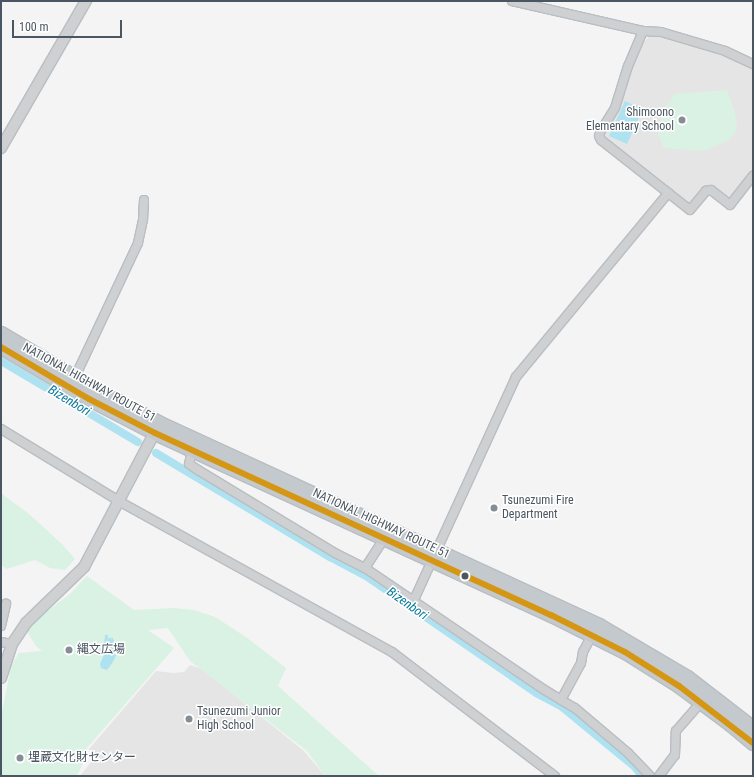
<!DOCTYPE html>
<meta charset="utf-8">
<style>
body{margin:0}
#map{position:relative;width:754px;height:777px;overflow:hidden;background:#f4f4f4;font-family:"Roboto Condensed","Noto Sans JP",sans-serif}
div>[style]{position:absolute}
.education>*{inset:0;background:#e6e5e6}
.green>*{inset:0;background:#d9f2e3}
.water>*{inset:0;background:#aee2f0}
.canal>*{height:8px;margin:-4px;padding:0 4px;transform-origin:4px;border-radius:4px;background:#aee2f0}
.roads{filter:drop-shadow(1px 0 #b9bec3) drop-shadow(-1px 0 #b9bec3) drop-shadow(0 1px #b9bec3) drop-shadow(0 -1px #b9bec3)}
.minor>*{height:8px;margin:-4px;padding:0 4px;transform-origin:4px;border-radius:4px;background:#ced0d2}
.tertiary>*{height:10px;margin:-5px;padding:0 5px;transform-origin:5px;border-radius:5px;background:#ced0d2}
.trunk>*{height:13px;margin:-6.5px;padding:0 6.5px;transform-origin:6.5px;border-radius:6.5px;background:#c4c9cd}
.bus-1>*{height:6px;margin:-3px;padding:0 3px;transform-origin:3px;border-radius:3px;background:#d49613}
.dots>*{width:11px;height:11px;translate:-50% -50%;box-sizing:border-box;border:2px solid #fff;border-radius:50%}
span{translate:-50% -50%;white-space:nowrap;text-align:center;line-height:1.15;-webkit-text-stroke:3px #fff;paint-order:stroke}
.poi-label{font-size:12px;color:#4a5661}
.right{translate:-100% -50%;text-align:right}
.left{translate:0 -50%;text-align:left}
.street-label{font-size:12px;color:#4a5661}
.water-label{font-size:13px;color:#0c7c9b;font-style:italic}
.frame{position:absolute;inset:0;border:2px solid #4a5661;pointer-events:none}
.scale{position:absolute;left:12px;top:20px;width:110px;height:18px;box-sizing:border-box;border:2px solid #4a5661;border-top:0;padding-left:5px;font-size:12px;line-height:14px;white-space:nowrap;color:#4a5661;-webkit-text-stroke:3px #fff;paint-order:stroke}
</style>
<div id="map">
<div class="education">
<i style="clip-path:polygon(650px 35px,666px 35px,714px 50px,753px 67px,753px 172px,730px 200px,727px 200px,711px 187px,692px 205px,689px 205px,603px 137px,603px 132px,630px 67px,639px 48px)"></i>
<i style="clip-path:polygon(190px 665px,202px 669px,304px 751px,325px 776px,80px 776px,96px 756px,89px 749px,156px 671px,173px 673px,184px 672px)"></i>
</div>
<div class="green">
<i style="clip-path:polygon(727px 90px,735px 113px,737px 126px,735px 133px,728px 141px,703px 151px,663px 148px,657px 129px,665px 107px,670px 102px,674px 94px)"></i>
<i style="clip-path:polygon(1px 493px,29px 514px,62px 544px,75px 559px,65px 570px,50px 568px,35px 560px,7px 569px,1px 565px)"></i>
<i style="clip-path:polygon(87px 576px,134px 610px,174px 608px,194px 610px,215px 617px,246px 637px,286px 668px,278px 686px,379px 776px,325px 776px,307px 751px,190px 661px,168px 628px,148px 630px,174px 648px,87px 748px,83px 763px,77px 776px,1px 776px,1px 718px,11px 666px,19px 653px,42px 651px,36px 646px,26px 630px,41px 616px,70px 594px)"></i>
</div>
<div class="water">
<i style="clip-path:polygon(625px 101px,643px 109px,627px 144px,609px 136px)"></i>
<i style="clip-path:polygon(105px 635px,108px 635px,108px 639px,111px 637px,111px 640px,112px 637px,115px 642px,117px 641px,117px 653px,113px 662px,107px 670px,101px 668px,100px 664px,106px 650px,104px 645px)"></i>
</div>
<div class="canal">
<i style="left:1px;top:361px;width:159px;rotate:30.6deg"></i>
<i style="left:156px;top:453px;width:203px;rotate:30.9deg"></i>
<i style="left:330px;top:557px;width:41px;rotate:27.8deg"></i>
<i style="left:366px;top:576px;width:206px;rotate:34.5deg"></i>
<i style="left:536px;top:693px;width:30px;rotate:28deg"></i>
<i style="left:562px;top:707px;width:94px;rotate:39.4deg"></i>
<i style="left:635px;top:767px;width:11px;rotate:52deg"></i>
</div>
<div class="roads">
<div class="minor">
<i style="left:512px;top:1px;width:134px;rotate:12.9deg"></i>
<i style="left:643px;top:31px;width:18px;rotate:3deg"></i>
<i style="left:661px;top:32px;width:67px;rotate:16.5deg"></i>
<i style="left:725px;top:51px;width:31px;rotate:25deg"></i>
<i style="left:643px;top:31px;width:38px;rotate:113deg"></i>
<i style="left:628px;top:66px;width:44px;rotate:107.2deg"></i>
<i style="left:615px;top:108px;width:26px;rotate:122deg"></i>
<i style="left:601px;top:130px;width:6px;rotate:108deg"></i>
<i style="left:599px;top:136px;width:4px;rotate:63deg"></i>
<i style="left:601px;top:140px;width:113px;rotate:38.2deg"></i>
<i style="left:690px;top:210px;width:25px;rotate:-50deg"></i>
<i style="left:706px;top:191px;width:5px;rotate:-11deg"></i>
<i style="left:711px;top:190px;width:24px;rotate:38deg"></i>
<i style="left:730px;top:205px;width:37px;rotate:-52deg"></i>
<i style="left:75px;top:377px;width:148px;rotate:-64.8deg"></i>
<i style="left:138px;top:243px;width:25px;rotate:-78deg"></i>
<i style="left:143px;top:219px;width:19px;rotate:-87deg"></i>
<i style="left:1px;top:429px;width:144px;rotate:31.4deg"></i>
<i style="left:124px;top:504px;width:306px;rotate:28.9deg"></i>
<i style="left:392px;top:652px;width:205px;rotate:37.3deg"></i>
<i style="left:192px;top:451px;width:13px;rotate:103deg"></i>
<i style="left:189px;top:464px;width:11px;rotate:34deg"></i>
<i style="left:198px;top:470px;width:160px;rotate:31.2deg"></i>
<i style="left:335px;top:553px;width:34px;rotate:27deg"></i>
<i style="left:365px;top:568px;width:215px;rotate:34.2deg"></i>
<i style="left:543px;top:689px;width:37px;rotate:31deg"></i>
<i style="left:575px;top:708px;width:70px;rotate:40.3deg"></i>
<i style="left:628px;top:753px;width:32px;rotate:46deg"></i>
<i style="left:365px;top:568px;width:35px;rotate:-57deg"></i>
<i style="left:413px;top:602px;width:247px;rotate:-65.4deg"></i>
<i style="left:516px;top:377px;width:239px;rotate:-50.4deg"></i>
<i style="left:1px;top:626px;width:23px;rotate:-77deg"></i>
<i style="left:1px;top:642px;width:11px;rotate:10deg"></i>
<i style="left:561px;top:700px;width:42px;rotate:-61.6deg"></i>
<i style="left:581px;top:663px;width:11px;rotate:-80deg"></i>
<i style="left:583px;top:652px;width:19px;rotate:-62deg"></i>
<i style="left:659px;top:776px;width:26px;rotate:-53deg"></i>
<i style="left:675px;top:755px;width:24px;rotate:-88deg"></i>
<i style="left:676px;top:731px;width:38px;rotate:-49deg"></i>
</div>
<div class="tertiary">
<i style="left:1px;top:148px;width:170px;rotate:-60deg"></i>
<i style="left:1px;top:678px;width:36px;rotate:-72deg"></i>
<i style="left:12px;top:644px;width:25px;rotate:-56deg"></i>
<i style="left:26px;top:623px;width:81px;rotate:-44deg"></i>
<i style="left:84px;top:567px;width:159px;rotate:-62.3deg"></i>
</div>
<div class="trunk">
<i style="left:1px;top:333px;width:98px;rotate:30.8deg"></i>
<i style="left:85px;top:383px;width:85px;rotate:28.1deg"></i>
<i style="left:160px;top:423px;width:483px;rotate:24.7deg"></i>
<i style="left:599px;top:625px;width:102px;rotate:30.6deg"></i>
<i style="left:687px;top:677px;width:83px;rotate:37.7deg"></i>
<i style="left:1px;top:347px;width:102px;rotate:30.6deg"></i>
<i style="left:89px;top:399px;width:74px;rotate:27.3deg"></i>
<i style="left:155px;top:433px;width:436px;rotate:24.7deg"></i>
<i style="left:551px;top:615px;width:83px;rotate:26.6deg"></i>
<i style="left:625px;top:652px;width:64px;rotate:32.2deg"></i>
<i style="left:679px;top:686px;width:64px;rotate:36.7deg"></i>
<i style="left:730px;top:724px;width:30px;rotate:40deg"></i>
</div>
</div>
<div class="bus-1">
<i style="left:1px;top:347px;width:102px;rotate:30.6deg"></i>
<i style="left:89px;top:399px;width:74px;rotate:27.3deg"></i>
<i style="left:155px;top:433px;width:436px;rotate:24.7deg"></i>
<i style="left:551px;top:615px;width:83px;rotate:26.6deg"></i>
<i style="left:625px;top:652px;width:64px;rotate:32.2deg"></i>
<i style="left:679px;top:686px;width:93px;rotate:37.6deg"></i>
</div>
<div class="dots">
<i style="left:682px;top:120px;background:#868d94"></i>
<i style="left:494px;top:508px;background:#868d94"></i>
<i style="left:465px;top:576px;background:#4a5661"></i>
<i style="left:69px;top:650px;background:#868d94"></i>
<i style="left:189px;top:719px;background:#868d94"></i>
<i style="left:20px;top:758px;background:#868d94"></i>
</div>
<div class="poi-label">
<span class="right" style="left:674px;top:120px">Shimoono<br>Elementary School</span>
<span class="left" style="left:502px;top:508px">Tsunezumi Fire<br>Department</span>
<span class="left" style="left:77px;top:650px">縄文広場</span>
<span class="left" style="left:197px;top:719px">Tsunezumi Junior<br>High School</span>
<span class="left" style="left:28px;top:758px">埋蔵文化財センター</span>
</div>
<div class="street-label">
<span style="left:89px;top:383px;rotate:29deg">NATIONAL HIGHWAY ROUTE 51</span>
<span style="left:381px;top:524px;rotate:25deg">NATIONAL HIGHWAY ROUTE 51</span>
</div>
<div class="water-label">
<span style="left:69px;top:401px;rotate:31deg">Bizenbori</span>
<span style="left:407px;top:604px;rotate:35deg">Bizenbori</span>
</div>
<div class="frame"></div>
<div class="scale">100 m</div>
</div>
